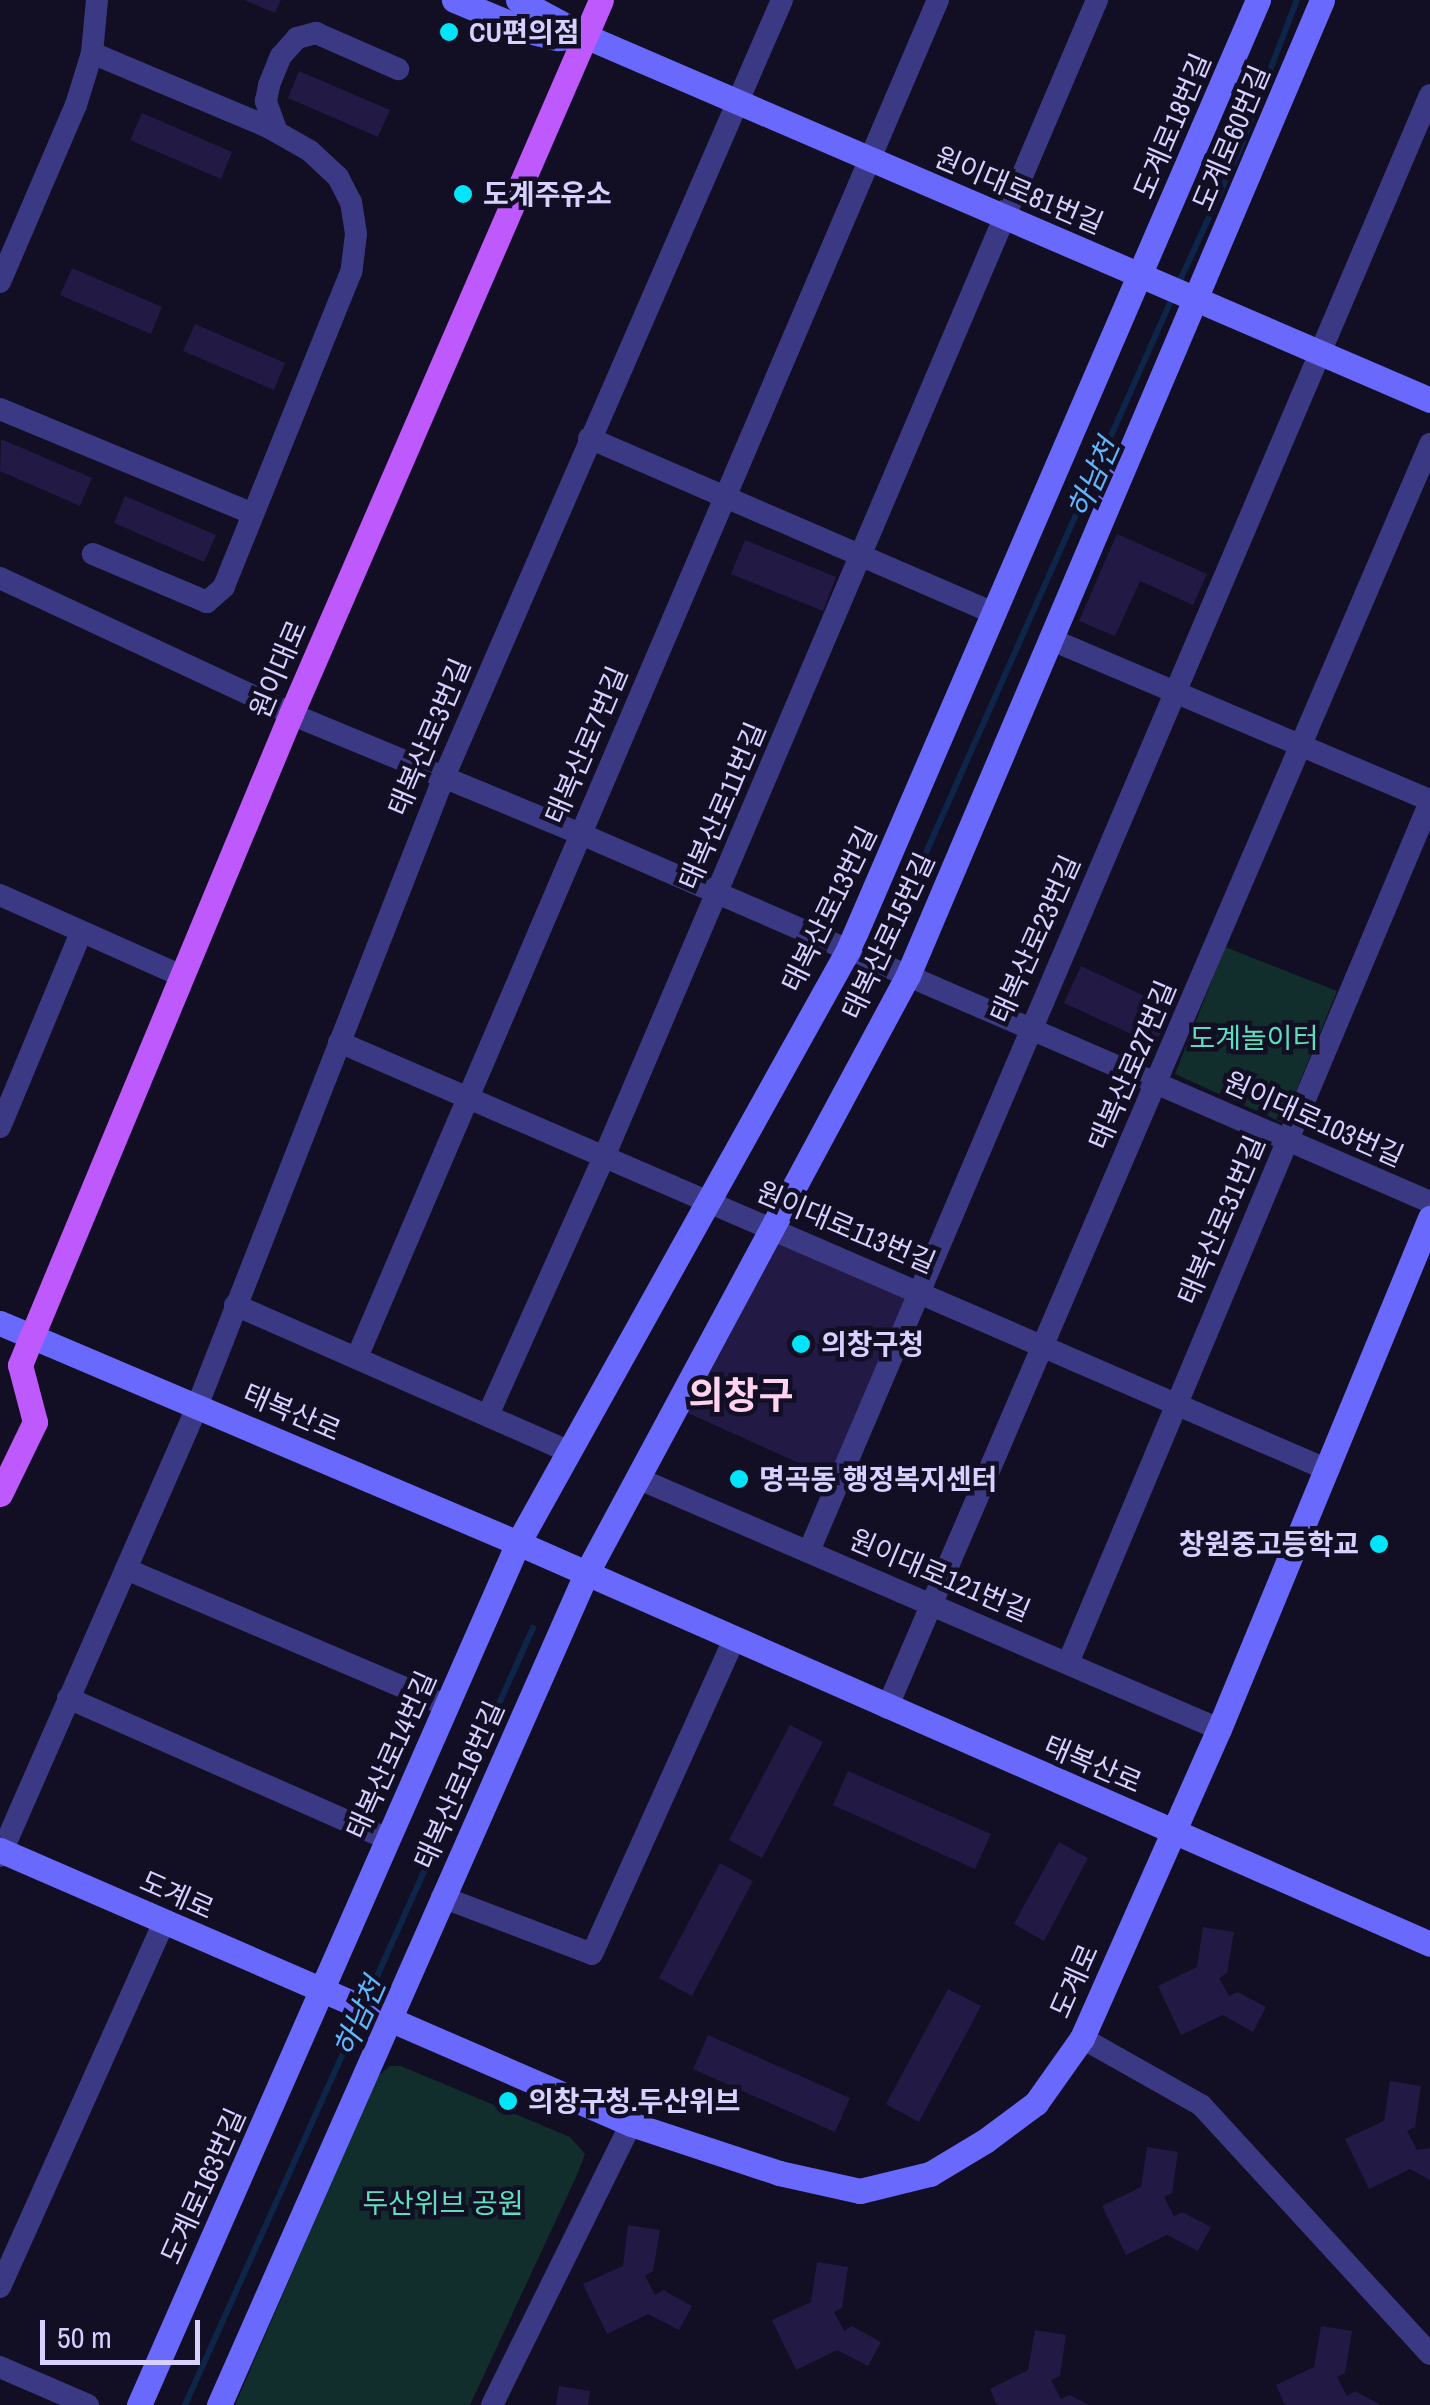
<!DOCTYPE html>
<meta charset="utf-8">
<style>
body{margin:0}
#map{position:relative;width:1430px;height:2405px;overflow:hidden;background:#120e24;font-family:"Archivo Narrow","Noto Sans KR",sans-serif}
div>[style]{position:absolute}
.green>*{inset:0;background:#112e2c}
.stream>*{height:6px;margin:-3px;padding:0 3px;transform-origin:3px;border-radius:3px;background:#0d2549}
.building>*{inset:0;background:#221a45}
.street>*{height:22px;margin:-11px;padding:0 11px;transform-origin:11px;border-radius:11px;background:#3b3983}
.secondary>*{height:25px;margin:-12.5px;padding:0 12.5px;transform-origin:12.5px;border-radius:12.5px;background:#6a69fe}
.primary>*{height:25px;margin:-12.5px;padding:0 12.5px;transform-origin:12.5px;border-radius:12.5px;background:#be59fe}
.dots>*{width:28px;height:28px;translate:-50% -50%;box-sizing:border-box;border:5px solid #120e24;border-radius:50%}
span{translate:-50% -50%;white-space:nowrap;text-align:center;line-height:1.15;-webkit-text-stroke:9px #120e24;paint-order:stroke}
.poi-label{font-size:28px;color:#d6d1ff;font-weight:700}
.left{translate:0 -50%;text-align:left}
.right{translate:-100% -50%;text-align:right}
.street-label{font-size:28px;color:#d6d1ff}
.park-label{font-size:28px;color:#5ddfbd}
.water-label{font-size:30px;color:#60b7fe;font-style:italic}
.district-label{font-size:38px;color:#ffd3f0;font-weight:700}
.scale{position:absolute;left:40px;top:2320px;width:160px;height:45px;box-sizing:border-box;border:5px solid #d6d1ff;border-top:0;padding-left:12px;font-size:30px;line-height:35px;white-space:nowrap;color:#d6d1ff;-webkit-text-stroke:8px #120e24;paint-order:stroke}
</style>
<div id="map">
<div class="green">
<i style="clip-path:polygon(1225px 947px,1337px 991px,1283px 1123px,1175px 1074px)"></i>
<i style="clip-path:polygon(390px 2066px,401px 2066px,570px 2137px,585px 2154px,577px 2175px,470px 2405px,235px 2405px,377px 2077px)"></i>
</div>
<div class="stream">
<i style="left:1178px;top:285px;width:149px;rotate:-65.5deg"></i>
<i style="left:1240px;top:149px;width:160px;rotate:-69.1deg"></i>
<i style="left:881px;top:954px;width:720px;rotate:-66.07deg"></i>
<i style="left:366px;top:2001px;width:409px;rotate:-65.9deg"></i>
<i style="left:185px;top:2405px;width:430px;rotate:-65.8deg"></i>
</div>
<div class="building">
<i style="clip-path:polygon(244px 0,281px 0,275px 13px)"></i>
<i style="clip-path:polygon(299px 71px,390px 110px,378px 137px,288px 98px)"></i>
<i style="clip-path:polygon(142px 113px,232px 152px,221px 179px,130px 140px)"></i>
<i style="clip-path:polygon(72px 268px,162px 307px,151px 334px,60px 295px)"></i>
<i style="clip-path:polygon(195px 324px,285px 363px,274px 390px,183px 351px)"></i>
<i style="clip-path:polygon(1px 439px,92px 478px,80px 506px,0 471px)"></i>
<i style="clip-path:polygon(125px 496px,216px 535px,204px 562px,114px 523px)"></i>
<i style="clip-path:polygon(1117px 534px,1207px 574px,1193px 605px,1140px 581px,1115px 636px,1079px 621px)"></i>
<i style="clip-path:polygon(745px 540px,836px 577px,823px 611px,731px 574px)"></i>
<i style="clip-path:polygon(1081px 966px,1172px 1009px,1155px 1045px,1064px 1003px)"></i>
<i style="clip-path:polygon(775px 1231px,911px 1291px,832px 1478px,679px 1409px)"></i>
<i style="clip-path:polygon(790px 1725px,823px 1742px,762px 1858px,729px 1840px)"></i>
<i style="clip-path:polygon(848px 1771px,991px 1834px,975px 1869px,833px 1805px)"></i>
<i style="clip-path:polygon(1059px 1842px,1088px 1858px,1044px 1941px,1014px 1924px)"></i>
<i style="clip-path:polygon(720px 1863px,753px 1881px,692px 1996px,659px 1978px)"></i>
<i style="clip-path:polygon(1203px 1927px,1234px 1932px,1227px 1973px,1219px 1978px,1229px 1996px,1238px 1992px,1266px 2007px,1253px 2032px,1223px 2015px,1181px 2035px,1158px 1986px,1197px 1967px)"></i>
<i style="clip-path:polygon(948px 1989px,981px 2006px,919px 2122px,886px 2104px)"></i>
<i style="clip-path:polygon(708px 2035px,850px 2098px,835px 2132px,693px 2069px)"></i>
<i style="clip-path:polygon(1390px 2081px,1421px 2086px,1415px 2127px,1407px 2131px,1417px 2150px,1430px 2148px,1430px 2180px,1410px 2169px,1369px 2189px,1345px 2139px,1384px 2121px)"></i>
<i style="clip-path:polygon(1147px 2147px,1178px 2152px,1172px 2193px,1164px 2197px,1174px 2216px,1182px 2212px,1211px 2227px,1198px 2251px,1167px 2235px,1126px 2255px,1102px 2206px,1141px 2187px)"></i>
<i style="clip-path:polygon(628px 2225px,660px 2230px,653px 2271px,645px 2276px,655px 2295px,663px 2290px,692px 2306px,679px 2330px,648px 2314px,607px 2334px,583px 2284px,623px 2266px)"></i>
<i style="clip-path:polygon(817px 2262px,848px 2267px,842px 2308px,834px 2312px,844px 2331px,852px 2326px,881px 2342px,868px 2366px,837px 2350px,796px 2370px,772px 2320px,811px 2302px)"></i>
<i style="clip-path:polygon(1321px 2326px,1352px 2331px,1345px 2373px,1337px 2377px,1347px 2396px,1355px 2391px,1381px 2405px,1285px 2405px,1276px 2385px,1314px 2367px)"></i>
<i style="clip-path:polygon(1035px 2330px,1066px 2335px,1060px 2376px,1051px 2380px,1061px 2399px,1070px 2395px,1089px 2405px,997px 2405px,990px 2389px,1028px 2370px)"></i>
<i style="clip-path:polygon(559px 2386px,590px 2391px,588px 2405px,556px 2405px)"></i>
</div>
<div class="street">
<i style="left:92px;top:53px;width:191px;rotate:22.8deg"></i>
<i style="left:268px;top:127px;width:48px;rotate:29.7deg"></i>
<i style="left:310px;top:151px;width:38px;rotate:43deg"></i>
<i style="left:338px;top:177px;width:28px;rotate:63deg"></i>
<i style="left:351px;top:202px;width:32px;rotate:81deg"></i>
<i style="left:356px;top:234px;width:38px;rotate:97deg"></i>
<i style="left:351px;top:272px;width:340px;rotate:112deg"></i>
<i style="left:224px;top:587px;width:23px;rotate:139deg"></i>
<i style="left:207px;top:602px;width:124px;rotate:-157.2deg"></i>
<i style="left:277px;top:132px;width:33px;rotate:-110deg"></i>
<i style="left:266px;top:101px;width:16px;rotate:-79deg"></i>
<i style="left:269px;top:85px;width:31px;rotate:-68deg"></i>
<i style="left:281px;top:56px;width:24px;rotate:-48deg"></i>
<i style="left:297px;top:38px;width:20px;rotate:-15deg"></i>
<i style="left:316px;top:33px;width:90px;rotate:23.7deg"></i>
<i style="left:0;top:282px;width:193px;rotate:-66.8deg"></i>
<i style="left:76px;top:105px;width:54px;rotate:-72.9deg"></i>
<i style="left:92px;top:53px;width:53px;rotate:-84.6deg"></i>
<i style="left:0;top:409px;width:274px;rotate:22.5deg"></i>
<i style="left:589px;top:438px;width:443px;rotate:23.4deg"></i>
<i style="left:0;top:578px;width:321px;rotate:25deg"></i>
<i style="left:291px;top:714px;width:314px;rotate:22.5deg"></i>
<i style="left:581px;top:834px;width:925px;rotate:23.43deg"></i>
<i style="left:1050px;top:639px;width:413px;rotate:23deg"></i>
<i style="left:0;top:895px;width:199px;rotate:24deg"></i>
<i style="left:339px;top:1042px;width:1078px;rotate:23.4deg"></i>
<i style="left:0;top:1127px;width:211px;rotate:-67.4deg"></i>
<i style="left:235px;top:1305px;width:364px;rotate:23.7deg"></i>
<i style="left:358px;top:1355px;width:1474px;rotate:-66.83deg"></i>
<i style="left:488px;top:1415px;width:283px;rotate:-65.8deg"></i>
<i style="left:604px;top:1157px;width:1258px;rotate:-66.92deg"></i>
<i style="left:637px;top:1478px;width:634px;rotate:23.33deg"></i>
<i style="left:809px;top:1551px;width:1583px;rotate:-66.9deg"></i>
<i style="left:126px;top:1569px;width:347px;rotate:23.1deg"></i>
<i style="left:1068px;top:1663px;width:934px;rotate:-67.2deg"></i>
<i style="left:68px;top:1698px;width:349px;rotate:23.8deg"></i>
<i style="left:887px;top:1708px;width:1376px;rotate:-66.75deg"></i>
<i style="left:0;top:1856px;width:493px;rotate:-66.3deg"></i>
<i style="left:198px;top:1404px;width:674px;rotate:-68.58deg"></i>
<i style="left:444px;top:777px;width:847px;rotate:-66.49deg"></i>
<i style="left:442px;top:1897px;width:160px;rotate:20.8deg"></i>
<i style="left:592px;top:1954px;width:343px;rotate:-65.7deg"></i>
<i style="left:1082px;top:2038px;width:137px;rotate:29.4deg"></i>
<i style="left:1201px;top:2105px;width:338px;rotate:47.4deg"></i>
<i style="left:0;top:2287px;width:400px;rotate:-65.8deg"></i>
<i style="left:0;top:2367px;width:96px;rotate:23.4deg"></i>
<i style="left:492px;top:2405px;width:313px;rotate:-63.7deg"></i>
</div>
<div class="secondary">
<i style="left:454px;top:0;width:81px;rotate:22.5deg"></i>
<i style="left:529px;top:31px;width:30px;rotate:14deg"></i>
<i style="left:558px;top:38px;width:27px;rotate:-4deg"></i>
<i style="left:518px;top:0;width:76px;rotate:28.2deg"></i>
<i style="left:585px;top:36px;width:920px;rotate:23.3deg"></i>
<i style="left:0;top:1323px;width:563px;rotate:23.01deg"></i>
<i style="left:518px;top:1543px;width:996px;rotate:23.73deg"></i>
<i style="left:0;top:1850px;width:688px;rotate:23.47deg"></i>
<i style="left:631px;top:2124px;width:156px;rotate:18.3deg"></i>
<i style="left:779px;top:2173px;width:83px;rotate:12.5deg"></i>
<i style="left:860px;top:2191px;width:72px;rotate:-13.7deg"></i>
<i style="left:930px;top:2174px;width:64px;rotate:-31deg"></i>
<i style="left:985px;top:2141px;width:64px;rotate:-36.7deg"></i>
<i style="left:1036px;top:2103px;width:80px;rotate:-54.7deg"></i>
<i style="left:1082px;top:2038px;width:338px;rotate:-66.1deg"></i>
<i style="left:1219px;top:1729px;width:553px;rotate:-67.56deg"></i>
<i style="left:139px;top:2405px;width:942px;rotate:-66.27deg"></i>
<i style="left:518px;top:1543px;width:679px;rotate:-60.9deg"></i>
<i style="left:848px;top:950px;width:1035px;rotate:-66.66deg"></i>
<i style="left:219px;top:2405px;width:908px;rotate:-66.17deg"></i>
<i style="left:586px;top:1574px;width:680px;rotate:-61.74deg"></i>
<i style="left:908px;top:975px;width:1059px;rotate:-66.99deg"></i>
</div>
<div class="primary">
<i style="left:0;top:1494px;width:80px;rotate:-64.1deg"></i>
<i style="left:35px;top:1422px;width:59px;rotate:-104.7deg"></i>
<i style="left:20px;top:1365px;width:31px;rotate:-68deg"></i>
<i style="left:32px;top:1336px;width:674px;rotate:-67.39deg"></i>
<i style="left:291px;top:714px;width:778px;rotate:-66.53deg"></i>
</div>
<div class="dots">
<i style="left:449px;top:32px;background:#01e5fb"></i>
<i style="left:463px;top:194px;background:#01e5fb"></i>
<i style="left:801px;top:1344px;background:#01e5fb"></i>
<i style="left:739px;top:1479px;background:#01e5fb"></i>
<i style="left:1379px;top:1544px;background:#01e5fb"></i>
<i style="left:508px;top:2101px;background:#01e5fb"></i>
</div>
<div class="poi-label">
<span class="left" style="left:469px;top:32px">CU편의점</span>
<span class="left" style="left:483px;top:194px">도계주유소</span>
<span class="left" style="left:821px;top:1344px">의창구청</span>
<span class="left" style="left:759px;top:1479px">명곡동 행정복지센터</span>
<span class="right" style="left:1359px;top:1544px">창원중고등학교</span>
<span class="left" style="left:528px;top:2101px">의창구청.두산위브</span>
</div>
<div class="street-label">
<span style="left:1172px;top:126px;rotate:-67deg">도계로18번길</span>
<span style="left:1231px;top:138px;rotate:-67deg">도계로60번길</span>
<span style="left:1019px;top:190px;rotate:23deg">원이대로81번길</span>
<span style="left:278px;top:669px;rotate:-67deg">원이대로</span>
<span style="left:429px;top:737px;rotate:-67deg">태복산로3번길</span>
<span style="left:586px;top:745px;rotate:-67deg">태복산로7번길</span>
<span style="left:722px;top:806px;rotate:-67deg">태복산로11번길</span>
<span style="left:829px;top:909px;rotate:-64deg">태복산로13번길</span>
<span style="left:888px;top:936px;rotate:-65deg">태복산로15번길</span>
<span style="left:1035px;top:939px;rotate:-66deg">태복산로23번길</span>
<span style="left:1132px;top:1065px;rotate:-67deg">태복산로27번길</span>
<span style="left:1314px;top:1119px;rotate:24deg">원이대로103번길</span>
<span style="left:1221px;top:1220px;rotate:-67deg">태복산로31번길</span>
<span style="left:846px;top:1227px;rotate:23deg">원이대로113번길</span>
<span style="left:292px;top:1412px;rotate:23deg">태복산로</span>
<span style="left:940px;top:1575px;rotate:23deg">원이대로121번길</span>
<span style="left:391px;top:1755px;rotate:-66deg">태복산로14번길</span>
<span style="left:1093px;top:1764px;rotate:23deg">태복산로</span>
<span style="left:459px;top:1785px;rotate:-66deg">태복산로16번길</span>
<span style="left:177px;top:1895px;rotate:24deg">도계로</span>
<span style="left:1074px;top:1981px;rotate:-66deg">도계로</span>
<span style="left:203px;top:2186px;rotate:-66deg">도계로163번길</span>
</div>
<div class="park-label">
<span style="left:1254px;top:1038px">도계놀이터</span>
<span style="left:443px;top:2203px">두산위브 공원</span>
</div>
<div class="water-label">
<span style="left:1093px;top:478px;rotate:-66deg">하남천</span>
<span style="left:359px;top:2017px;rotate:-66deg">하남천</span>
</div>
<div class="district-label">
<span style="left:741px;top:1396px">의창구</span>
</div>
<div class="scale">50 m</div>
</div>
